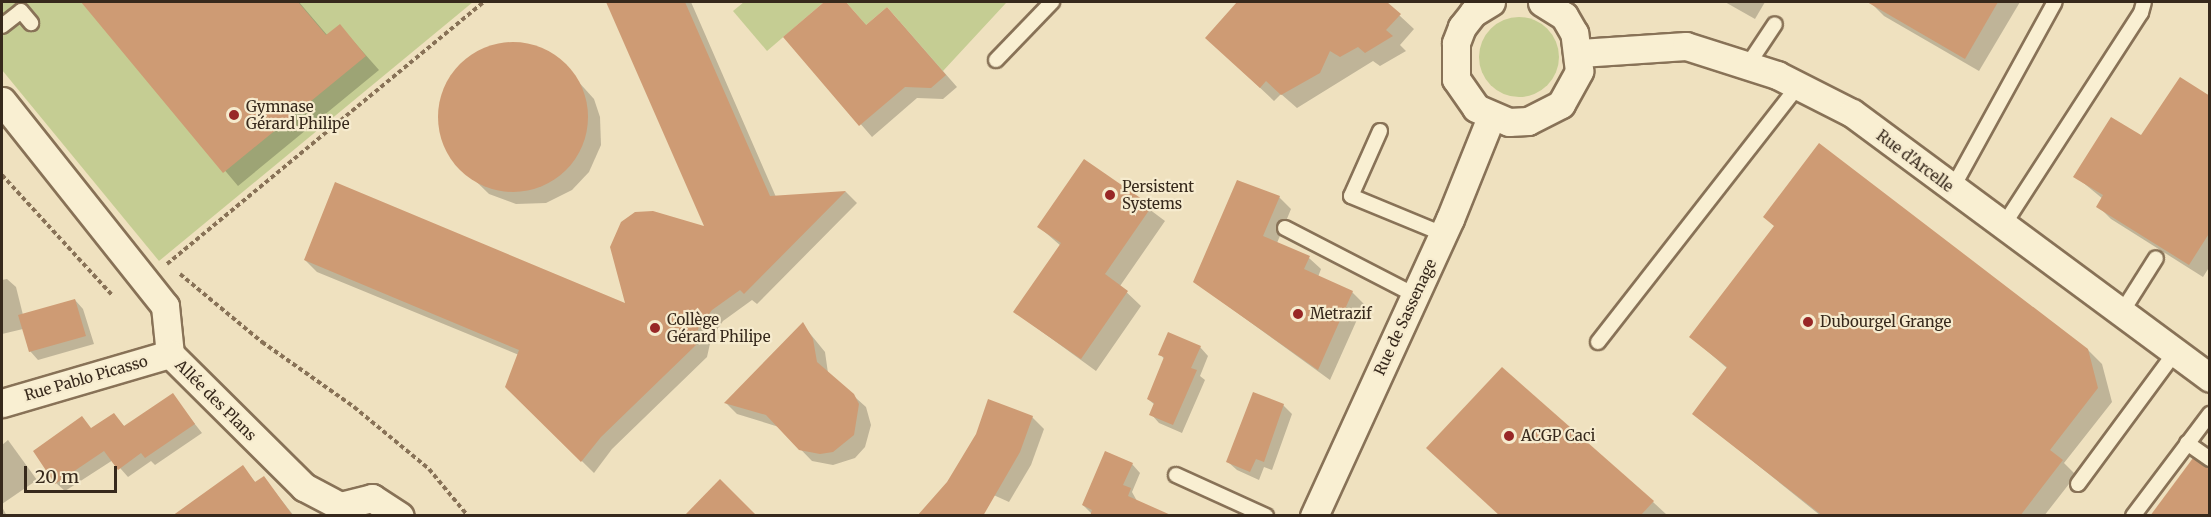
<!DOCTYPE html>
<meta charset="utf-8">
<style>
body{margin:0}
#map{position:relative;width:2211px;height:517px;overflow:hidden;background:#efe1bf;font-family:Merriweather,serif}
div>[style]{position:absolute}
.green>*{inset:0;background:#c5cd93}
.round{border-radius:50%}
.shadow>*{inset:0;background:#0003}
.building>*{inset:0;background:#ce9b74}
.path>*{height:4px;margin-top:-2px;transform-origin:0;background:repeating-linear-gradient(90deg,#887257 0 4.5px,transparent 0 7.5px)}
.roads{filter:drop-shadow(2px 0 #887257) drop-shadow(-2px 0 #887257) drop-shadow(0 2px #887257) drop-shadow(0 -2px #887257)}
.service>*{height:14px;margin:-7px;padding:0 7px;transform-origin:7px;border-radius:7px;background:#f9efd2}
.minor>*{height:27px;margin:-13.5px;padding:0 13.5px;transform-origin:13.5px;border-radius:13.5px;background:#f9efd2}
.dots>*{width:16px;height:16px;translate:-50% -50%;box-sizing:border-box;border:3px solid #f6ebce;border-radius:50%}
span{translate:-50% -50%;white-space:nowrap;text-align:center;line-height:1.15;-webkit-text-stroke:4.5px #f6ebce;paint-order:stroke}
.poi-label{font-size:15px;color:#37291c}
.left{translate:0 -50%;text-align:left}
.street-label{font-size:15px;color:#37291c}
.frame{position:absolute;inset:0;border:3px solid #37291c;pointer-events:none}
.scale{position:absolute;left:24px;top:466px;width:93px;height:27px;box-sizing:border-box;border:3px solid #37291c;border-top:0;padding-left:8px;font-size:18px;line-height:21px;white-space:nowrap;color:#37291c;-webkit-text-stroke:4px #f6ebce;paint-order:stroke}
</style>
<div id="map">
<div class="green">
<i style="clip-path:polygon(2px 2px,473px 2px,159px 261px,2px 70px)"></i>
<i style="clip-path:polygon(744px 2px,824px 2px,767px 51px,733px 11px)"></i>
<i style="clip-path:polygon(846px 2px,1004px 2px,1006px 3px,943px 71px,887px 7px,866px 25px)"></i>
<i class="round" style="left:1479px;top:17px;width:80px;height:80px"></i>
</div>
<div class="shadow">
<i style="clip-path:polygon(83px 2px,299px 2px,328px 36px,340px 26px,379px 70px,238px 186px)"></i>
<i style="clip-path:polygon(607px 2px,691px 2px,776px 197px,846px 192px,857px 203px,757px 304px,752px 300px,723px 321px,711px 339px,707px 357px,612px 449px,594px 473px,506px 386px,519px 355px,317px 272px,305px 260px,627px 305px,706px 228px)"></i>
<i style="clip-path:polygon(826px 2px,845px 2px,867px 26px,899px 21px,957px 87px,943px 99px,917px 98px,872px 137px,785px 37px)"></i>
<i style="clip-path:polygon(1239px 2px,1385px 2px,1414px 29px,1400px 45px,1406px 51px,1380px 66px,1373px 61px,1297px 108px,1281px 94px,1274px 101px,1207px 38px)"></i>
<i style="clip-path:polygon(1725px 2px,1765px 2px,1755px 19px)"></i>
<i style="clip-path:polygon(1870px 2px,2020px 2px,1979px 71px,1884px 16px)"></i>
<i style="clip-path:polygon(503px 44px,530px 45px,557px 58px,594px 99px,600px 117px,601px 145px,589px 172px,572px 190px,546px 203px,516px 204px,489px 194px,453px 159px,442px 131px,441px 106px,451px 79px,471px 57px)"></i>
<i style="clip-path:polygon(2210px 97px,2210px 266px,2203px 277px,2111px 219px,2098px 206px,2103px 199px,2075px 176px)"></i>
<i style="clip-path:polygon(1085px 161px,1165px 221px,1120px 286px,1141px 306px,1096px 371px,1015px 312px,1061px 246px,1039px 227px)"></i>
<i style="clip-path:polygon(1279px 197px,1291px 209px,1277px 243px,1309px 258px,1321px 269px,1318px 277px,1352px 292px,1364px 304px,1330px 380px,1195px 282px)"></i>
<i style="clip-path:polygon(7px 279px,16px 287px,23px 315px,75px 300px,83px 309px,94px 344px,38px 360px,30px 351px,23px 329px,2px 334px,2px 280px)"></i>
<i style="clip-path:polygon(803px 325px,825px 352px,828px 373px,866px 407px,871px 425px,865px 447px,855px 458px,833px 465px,812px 461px,779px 427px,737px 414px,726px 403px)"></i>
<i style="clip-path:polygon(1691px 337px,2088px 350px,2102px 364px,2112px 402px,2064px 463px,2076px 475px,2044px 516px,1821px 516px,1694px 414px,1728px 369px)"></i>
<i style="clip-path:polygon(1200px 347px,1208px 356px,1200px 376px,1205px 380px,1182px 433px,1159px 423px,1151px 414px,1155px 405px,1148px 399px,1165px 360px,1160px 354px)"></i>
<i style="clip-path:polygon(172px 395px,202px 433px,155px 465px,151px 461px,128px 477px,113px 460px,65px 491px,56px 483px,92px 430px,114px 415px,125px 427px)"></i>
<i style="clip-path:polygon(1283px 405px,1292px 414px,1272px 470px,1264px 467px,1259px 480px,1237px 470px,1228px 462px)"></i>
<i style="clip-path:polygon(1032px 417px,1044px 429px,1031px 465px,1009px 502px,967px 483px)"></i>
<i style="clip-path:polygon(8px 440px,37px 480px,2px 504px,2px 445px)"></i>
<i style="clip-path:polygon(1132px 464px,1140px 473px,1132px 492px,1137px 501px,1092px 514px,1083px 505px)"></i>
<i style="clip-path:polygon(242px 467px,256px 483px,264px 478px,294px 516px,174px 516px)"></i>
<i style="clip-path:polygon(1653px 502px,1667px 515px,1501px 516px)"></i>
<i style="clip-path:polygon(2px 507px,7px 516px,2px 516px)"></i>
</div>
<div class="building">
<i style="clip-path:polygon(81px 2px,298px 2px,326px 35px,340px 24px,366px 56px,223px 173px)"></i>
<i style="clip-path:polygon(606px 2px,685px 2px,770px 196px,846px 191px,744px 294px,740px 290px,712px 310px,699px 327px,694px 340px,696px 345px,601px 437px,581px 462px,505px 387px,519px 350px,304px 260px,335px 182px,625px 303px,610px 247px,621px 222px,635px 212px,653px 211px,704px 226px)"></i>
<i style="clip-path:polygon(824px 2px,846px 2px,866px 25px,887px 7px,946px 75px,931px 88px,905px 87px,859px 126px,783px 37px)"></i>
<i style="clip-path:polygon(1237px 2px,1387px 2px,1401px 14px,1386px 30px,1393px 36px,1365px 53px,1358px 47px,1340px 57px,1330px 51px,1320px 73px,1281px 95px,1266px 81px,1260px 88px,1205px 38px)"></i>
<i style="clip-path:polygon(1867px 2px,1998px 2px,1965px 59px)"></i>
<i class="round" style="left:438px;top:42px;width:150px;height:150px"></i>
<i style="clip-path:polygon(2180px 77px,2210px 96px,2210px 232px,2189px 265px,2096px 207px,2103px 195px,2073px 177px,2111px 117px,2141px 135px)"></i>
<i style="clip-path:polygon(1819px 143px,2088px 349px,2098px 388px,2050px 450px,2063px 460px,2020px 516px,1823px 516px,1692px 414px,1727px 367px,1689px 337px,1774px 226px,1763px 217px)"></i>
<i style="clip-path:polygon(1084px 159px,1152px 206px,1105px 274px,1128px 291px,1081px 359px,1013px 312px,1061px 243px,1037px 227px)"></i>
<i style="clip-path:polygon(1237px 180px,1280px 196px,1263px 236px,1310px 256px,1304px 269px,1353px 291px,1318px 370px,1193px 282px)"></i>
<i style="clip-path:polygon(75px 299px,86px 336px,29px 352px,18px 315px)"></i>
<i style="clip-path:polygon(803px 322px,813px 339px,817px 362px,854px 394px,859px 404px,854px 435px,833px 452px,820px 454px,799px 450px,766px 415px,724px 403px)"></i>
<i style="clip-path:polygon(1168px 332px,1201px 346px,1191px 368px,1197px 370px,1173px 425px,1149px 415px,1154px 403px,1147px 399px,1164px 357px,1158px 355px)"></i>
<i style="clip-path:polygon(1502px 367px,1654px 501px,1640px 516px,1500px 516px,1426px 448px)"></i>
<i style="clip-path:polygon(1253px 392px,1284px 404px,1264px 462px,1256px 459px,1250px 472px,1226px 462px)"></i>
<i style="clip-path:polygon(173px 393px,195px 424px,145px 458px,141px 453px,118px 470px,104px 451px,55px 484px,33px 451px,82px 416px,91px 428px,114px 413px,124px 426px)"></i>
<i style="clip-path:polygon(988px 399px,1033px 416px,1020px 452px,983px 516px,917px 516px,947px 482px,976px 434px)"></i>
<i style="clip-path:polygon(1105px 451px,1133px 463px,1123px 485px,1131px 488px,1128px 496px,1173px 516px,1090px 516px,1092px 510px,1082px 505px)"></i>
<i style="clip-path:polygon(2193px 458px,2210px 468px,2210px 516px,2150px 516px)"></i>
<i style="clip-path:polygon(243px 465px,255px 482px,264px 476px,293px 516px,172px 516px)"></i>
<i style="clip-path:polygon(720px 479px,757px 516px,684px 516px)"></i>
</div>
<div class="path">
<i style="left:2px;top:175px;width:163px;rotate:47.5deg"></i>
<i style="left:167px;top:264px;width:411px;rotate:-39.6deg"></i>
<i style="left:180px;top:274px;width:107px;rotate:39.7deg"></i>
<i style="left:262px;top:342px;width:113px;rotate:35.2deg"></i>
<i style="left:354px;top:407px;width:97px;rotate:39.6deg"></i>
<i style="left:429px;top:469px;width:61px;rotate:50.3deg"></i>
</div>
<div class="roads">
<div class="service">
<i style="left:2px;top:26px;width:24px;rotate:-38deg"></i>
<i style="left:21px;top:11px;width:16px;rotate:50deg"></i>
<i style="left:996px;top:60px;width:81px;rotate:-46deg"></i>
<i style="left:1747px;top:66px;width:50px;rotate:-56.3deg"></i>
<i style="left:1380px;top:131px;width:71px;rotate:114deg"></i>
<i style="left:1351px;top:196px;width:100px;rotate:22.4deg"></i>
<i style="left:1952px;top:189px;width:213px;rotate:-61.2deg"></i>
<i style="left:2003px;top:226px;width:254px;rotate:-57.1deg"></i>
<i style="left:2141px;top:13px;width:11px;rotate:-75deg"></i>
<i style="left:1285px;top:228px;width:146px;rotate:27.3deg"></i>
<i style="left:2120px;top:315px;width:67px;rotate:-57.7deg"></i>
<i style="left:1598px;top:342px;width:325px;rotate:-52deg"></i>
<i style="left:2187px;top:443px;width:28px;rotate:35deg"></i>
<i style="left:1176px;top:475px;width:99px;rotate:24.5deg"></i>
<i style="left:2078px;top:484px;width:162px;rotate:-53.6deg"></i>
<i style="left:2133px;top:516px;width:128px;rotate:-53deg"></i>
</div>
<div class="minor">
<i style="left:1491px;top:2px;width:21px;rotate:149deg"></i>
<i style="left:1473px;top:13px;width:18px;rotate:128deg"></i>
<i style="left:1462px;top:27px;width:17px;rotate:111deg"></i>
<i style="left:1456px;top:43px;width:36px;rotate:90deg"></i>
<i style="left:1456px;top:79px;width:35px;rotate:55deg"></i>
<i style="left:1476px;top:108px;width:36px;rotate:23deg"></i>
<i style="left:1509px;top:122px;width:19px;rotate:-3deg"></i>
<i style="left:1528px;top:121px;width:37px;rotate:-27deg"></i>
<i style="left:1561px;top:104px;width:38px;rotate:-61deg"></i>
<i style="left:1579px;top:71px;width:38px;rotate:-97deg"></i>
<i style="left:1574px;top:33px;width:20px;rotate:-120deg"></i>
<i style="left:1564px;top:16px;width:26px;rotate:-148deg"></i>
<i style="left:1580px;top:53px;width:106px;rotate:-3.8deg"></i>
<i style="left:1686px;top:46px;width:96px;rotate:17.7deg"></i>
<i style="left:1777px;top:75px;width:84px;rotate:26.9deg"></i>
<i style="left:1852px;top:113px;width:445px;rotate:36.5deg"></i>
<i style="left:2px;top:101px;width:262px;rotate:51.5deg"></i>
<i style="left:165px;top:306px;width:48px;rotate:84.1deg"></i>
<i style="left:170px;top:354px;width:189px;rotate:44.8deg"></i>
<i style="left:304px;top:487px;width:41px;rotate:27.8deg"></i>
<i style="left:340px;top:506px;width:33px;rotate:-14deg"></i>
<i style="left:372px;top:498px;width:33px;rotate:33deg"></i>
<i style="left:2px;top:403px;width:175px;rotate:-16.3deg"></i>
<i style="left:1314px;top:516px;width:327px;rotate:-65.4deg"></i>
<i style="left:1450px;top:219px;width:110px;rotate:-68.1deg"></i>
</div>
</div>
<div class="dots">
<i style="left:234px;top:115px;background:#982726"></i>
<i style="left:1110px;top:195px;background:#982726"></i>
<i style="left:1298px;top:314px;background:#982726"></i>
<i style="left:1808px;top:322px;background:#982726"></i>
<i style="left:655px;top:328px;background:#982726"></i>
<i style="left:1509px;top:436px;background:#982726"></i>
</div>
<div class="poi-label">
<span class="left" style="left:246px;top:115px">Gymnase<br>Gérard Philipe</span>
<span class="left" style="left:1122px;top:195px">Persistent<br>Systems</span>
<span class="left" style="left:1310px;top:314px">Metrazif</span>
<span class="left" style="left:667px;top:328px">Collège<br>Gérard Philipe</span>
<span class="left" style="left:1820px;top:322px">Dubourgel Grange</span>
<span class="left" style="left:1521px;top:436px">ACGP Caci</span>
</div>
<div class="street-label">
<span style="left:1915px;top:161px;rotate:37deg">Rue d'Arcelle</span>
<span style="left:1405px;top:317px;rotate:-65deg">Rue de Sassenage</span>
<span style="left:86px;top:378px;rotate:-16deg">Rue Pablo Picasso</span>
<span style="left:216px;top:400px;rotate:45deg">Allée des Plans</span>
</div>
<div class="frame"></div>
<div class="scale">20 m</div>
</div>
